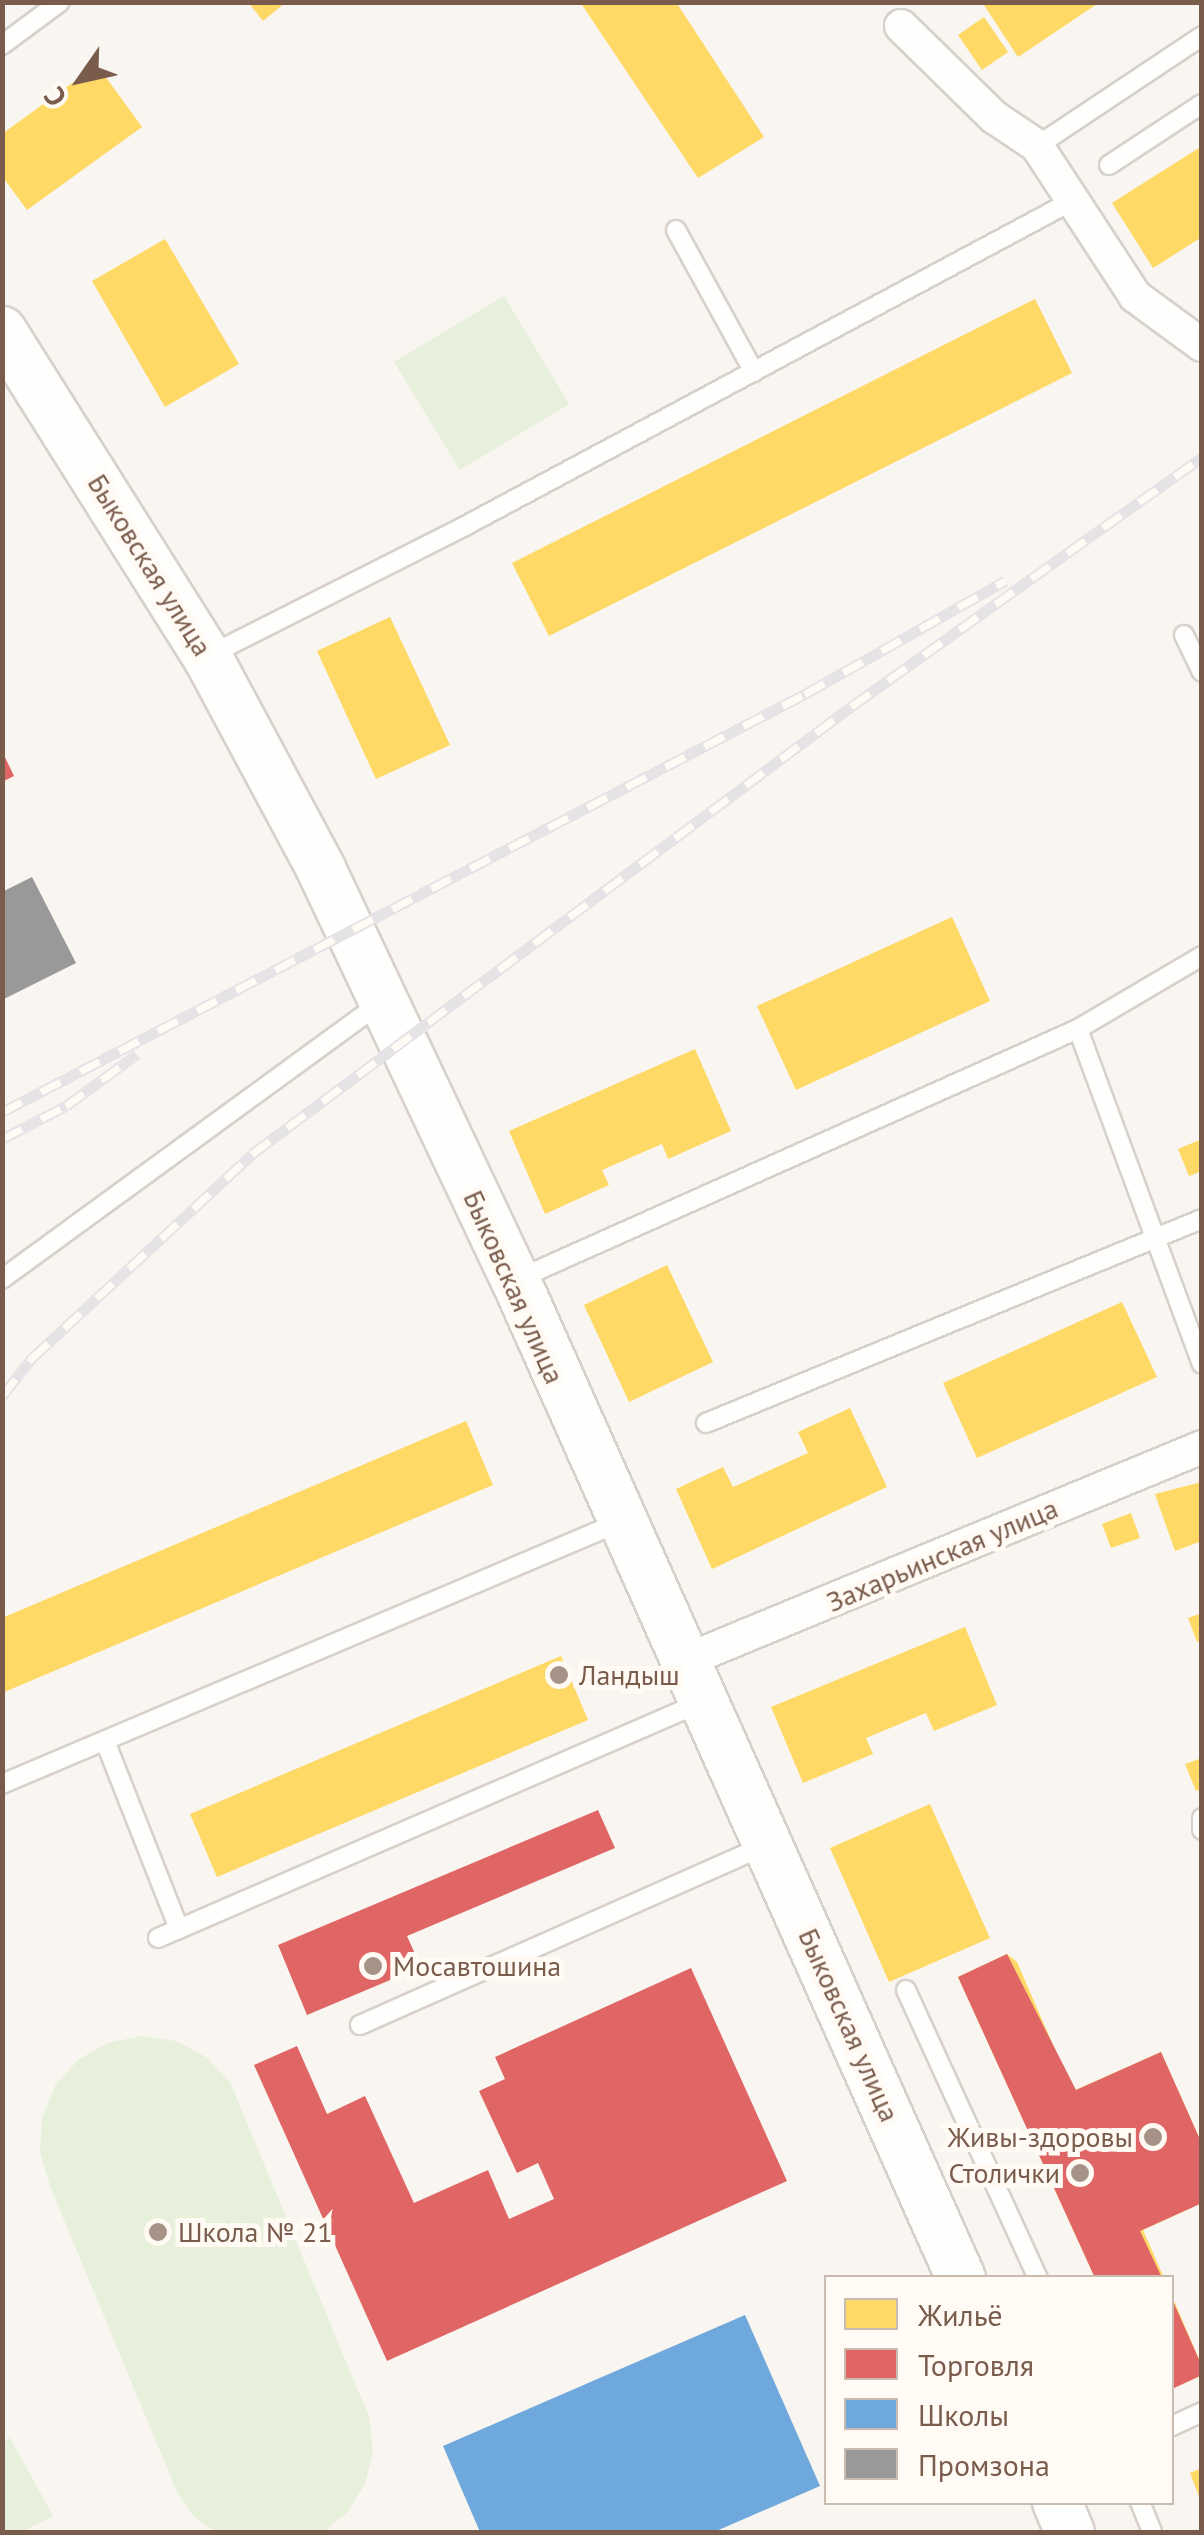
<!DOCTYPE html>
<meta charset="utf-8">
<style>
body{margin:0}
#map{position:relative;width:1204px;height:2535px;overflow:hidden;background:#f9f5f0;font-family:"PT Sans",sans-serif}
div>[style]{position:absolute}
.green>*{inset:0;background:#e7f0db}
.homes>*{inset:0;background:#ffd966}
.shops>*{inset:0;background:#e06666}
.schools>*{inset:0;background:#6fa8dc}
.industry>*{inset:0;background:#999}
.roads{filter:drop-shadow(2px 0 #d7d1cb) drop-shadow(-2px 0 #d7d1cb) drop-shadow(0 2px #d7d1cb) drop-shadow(0 -2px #d7d1cb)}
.lane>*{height:18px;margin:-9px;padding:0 9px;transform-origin:9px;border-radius:9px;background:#fefefd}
.street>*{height:32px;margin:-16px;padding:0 16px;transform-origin:16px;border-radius:16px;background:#fefefd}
.secondary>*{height:48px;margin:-24px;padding:0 24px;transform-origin:24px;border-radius:24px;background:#fefefd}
.rail>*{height:11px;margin-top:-5.5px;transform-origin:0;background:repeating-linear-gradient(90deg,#fffaf3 0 22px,#e6e3e7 0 44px);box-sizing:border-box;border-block:2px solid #e6e3e7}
.dots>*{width:28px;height:28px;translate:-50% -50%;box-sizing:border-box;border:5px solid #fffaf3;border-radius:50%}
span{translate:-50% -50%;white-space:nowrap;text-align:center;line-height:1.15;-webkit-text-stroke:10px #fffaf3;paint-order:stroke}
.street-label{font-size:28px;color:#7a5c4d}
.poi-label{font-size:28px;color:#7a5c4d}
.left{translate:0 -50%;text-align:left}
.right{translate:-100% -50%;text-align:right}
.frame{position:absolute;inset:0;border:5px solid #7a5c4d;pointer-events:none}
.legend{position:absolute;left:824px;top:2275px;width:350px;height:230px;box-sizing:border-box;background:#fffaf3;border:2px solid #cabbb1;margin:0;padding:12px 18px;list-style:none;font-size:30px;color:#7a5c4d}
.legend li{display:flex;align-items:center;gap:20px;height:50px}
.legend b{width:50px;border:2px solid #cabbb1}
.north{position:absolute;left:30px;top:30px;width:100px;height:100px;-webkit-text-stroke:8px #fffaf3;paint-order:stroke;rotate:236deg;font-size:28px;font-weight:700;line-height:40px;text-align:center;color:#7a5c4d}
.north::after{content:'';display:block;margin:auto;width:35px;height:45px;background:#7a5c4d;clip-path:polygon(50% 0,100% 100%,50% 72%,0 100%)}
</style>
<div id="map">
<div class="green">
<i style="clip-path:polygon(504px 296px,569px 404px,460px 470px,394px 362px)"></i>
<i style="clip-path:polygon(142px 2036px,176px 2041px,206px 2057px,230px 2082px,369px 2417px,373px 2451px,365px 2484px,347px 2513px,323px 2532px,216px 2532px,194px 2517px,177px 2492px,50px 2186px,40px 2152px,42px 2118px,55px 2086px,78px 2060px,107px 2043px)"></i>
<i style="clip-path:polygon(10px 2438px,53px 2516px,22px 2532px,3px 2532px,3px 2443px)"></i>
</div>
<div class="homes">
<i style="clip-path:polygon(248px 2px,286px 2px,263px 21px)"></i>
<i style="clip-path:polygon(580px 2px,676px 2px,764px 137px,698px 178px)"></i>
<i style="clip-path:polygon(982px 2px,1100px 2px,1018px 57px)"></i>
<i style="clip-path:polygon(984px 17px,1008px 52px,982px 70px,958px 35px)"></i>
<i style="clip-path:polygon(97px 65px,142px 127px,27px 210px,2px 176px,2px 134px)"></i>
<i style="clip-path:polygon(1202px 146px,1202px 237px,1153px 268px,1112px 203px)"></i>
<i style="clip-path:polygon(165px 239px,239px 364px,165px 407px,92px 281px)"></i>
<i style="clip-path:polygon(1035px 299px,1072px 373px,549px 636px,512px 563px)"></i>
<i style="clip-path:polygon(390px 617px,450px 745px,376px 779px,317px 651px)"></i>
<i style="clip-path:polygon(952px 917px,990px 1001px,796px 1090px,757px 1006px)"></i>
<i style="clip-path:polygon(695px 1049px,731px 1131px,668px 1159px,662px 1144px,602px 1170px,609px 1185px,545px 1214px,509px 1131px)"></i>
<i style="clip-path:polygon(1202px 1139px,1202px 1171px,1189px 1176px,1178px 1149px)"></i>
<i style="clip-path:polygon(667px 1265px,713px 1362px,629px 1402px,584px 1305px)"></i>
<i style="clip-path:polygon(1122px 1302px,1157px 1377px,977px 1458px,943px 1383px)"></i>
<i style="clip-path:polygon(850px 1408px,887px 1487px,712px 1569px,676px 1489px,723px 1467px,733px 1487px,808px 1453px,798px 1432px)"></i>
<i style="clip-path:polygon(466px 1421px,493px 1485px,2px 1693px,2px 1618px)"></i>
<i style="clip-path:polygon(1202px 1482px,1202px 1541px,1175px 1551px,1155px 1494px)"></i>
<i style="clip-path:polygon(1131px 1513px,1140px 1538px,1111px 1548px,1102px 1524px)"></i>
<i style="clip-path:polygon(1202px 1613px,1202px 1640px,1197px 1642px,1188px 1618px)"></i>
<i style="clip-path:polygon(965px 1627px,997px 1705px,934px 1731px,926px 1713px,866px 1738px,873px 1754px,803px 1783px,771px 1707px)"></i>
<i style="clip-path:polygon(561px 1656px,588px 1720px,217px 1877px,190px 1814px)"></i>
<i style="clip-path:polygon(1202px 1758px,1202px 1789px,1196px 1791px,1185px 1764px)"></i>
<i style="clip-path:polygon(930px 1804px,990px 1938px,889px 1982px,830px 1848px)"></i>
<i style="clip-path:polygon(1007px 1954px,1017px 1962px,1073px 2091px,1161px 2052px,1202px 2144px,1202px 2203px,1143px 2230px,1164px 2278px,1095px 2278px,958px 1977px)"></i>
<i style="clip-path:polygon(1172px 2296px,1201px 2364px,1200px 2376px,1172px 2389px)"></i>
<i style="clip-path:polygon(1202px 2468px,1202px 2502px,1201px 2502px,1190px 2473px)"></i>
</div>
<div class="shops">
<i style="clip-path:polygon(2px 751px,14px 776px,2px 782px)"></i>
<i style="clip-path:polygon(598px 1810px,615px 1848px,407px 1936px,421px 1967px,307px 2015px,278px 1945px)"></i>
<i style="clip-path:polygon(1007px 1954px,1076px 2090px,1161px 2052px,1202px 2144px,1202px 2203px,1140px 2231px,1162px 2278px,1095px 2278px,958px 1977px)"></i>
<i style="clip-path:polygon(691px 1968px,787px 2181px,387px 2361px,254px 2065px,297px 2046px,327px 2114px,365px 2096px,414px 2203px,488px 2170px,509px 2219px,554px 2199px,538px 2163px,517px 2173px,479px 2091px,505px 2079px,495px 2057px)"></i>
<i style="clip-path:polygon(1172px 2299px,1201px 2364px,1200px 2376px,1172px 2389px)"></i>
</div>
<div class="schools">
<i style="clip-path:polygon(745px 2315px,820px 2486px,714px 2532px,480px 2532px,443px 2446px)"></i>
</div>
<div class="industry">
<i style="clip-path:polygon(32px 877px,76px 963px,2px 1000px,2px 892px)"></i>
</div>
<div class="roads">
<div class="lane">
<i style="left:2px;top:45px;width:72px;rotate:-36.6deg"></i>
<i style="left:1037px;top:146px;width:198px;rotate:-33.7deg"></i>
<i style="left:1109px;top:165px;width:111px;rotate:-33.3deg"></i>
<i style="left:676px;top:230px;width:162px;rotate:61.2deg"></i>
<i style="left:1184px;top:635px;width:41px;rotate:64.1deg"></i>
<i style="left:208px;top:656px;width:288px;rotate:-26.8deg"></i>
<i style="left:465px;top:526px;width:689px;rotate:-28.17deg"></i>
<i style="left:1078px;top:1029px;width:357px;rotate:69.7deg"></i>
<i style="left:2px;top:1279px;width:472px;rotate:-36.1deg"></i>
<i style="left:516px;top:1280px;width:616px;rotate:-24.07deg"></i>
<i style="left:1078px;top:1029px;width:144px;rotate:-30.5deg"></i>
<i style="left:706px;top:1423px;width:536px;rotate:-22.36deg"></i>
<i style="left:105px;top:1741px;width:202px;rotate:68.5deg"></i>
<i style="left:2px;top:1784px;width:671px;rotate:-22.97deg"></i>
<i style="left:1202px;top:1818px;width:12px;rotate:90deg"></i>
<i style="left:158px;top:1938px;width:593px;rotate:-23.45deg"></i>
<i style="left:906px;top:1990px;width:317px;rotate:65.4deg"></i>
<i style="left:360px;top:2025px;width:445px;rotate:-23.9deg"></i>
<i style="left:1172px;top:2426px;width:33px;rotate:-25deg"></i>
<i style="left:1140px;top:2502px;width:32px;rotate:68deg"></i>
</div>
<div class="street">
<i style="left:901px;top:26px;width:130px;rotate:44.4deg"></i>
<i style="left:994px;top:117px;width:52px;rotate:34deg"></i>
<i style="left:1037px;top:146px;width:179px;rotate:56.8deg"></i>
<i style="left:1135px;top:296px;width:83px;rotate:36.2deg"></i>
<i style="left:682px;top:1662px;width:563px;rotate:-22.46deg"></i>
</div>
<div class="secondary">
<i style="left:2px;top:331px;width:384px;rotate:57.8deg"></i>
<i style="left:207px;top:656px;width:242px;rotate:61.8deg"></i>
<i style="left:321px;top:869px;width:456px;rotate:64.7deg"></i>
<i style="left:516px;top:1281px;width:1092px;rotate:65.95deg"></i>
<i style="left:1057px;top:2502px;width:33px;rotate:67deg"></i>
</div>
</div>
<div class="rail">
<i style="left:2px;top:1112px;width:905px;rotate:-27.5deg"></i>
<i style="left:805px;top:694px;width:230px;rotate:-29.5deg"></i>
<i style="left:2px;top:1139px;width:72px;rotate:-27.3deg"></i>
<i style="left:66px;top:1106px;width:88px;rotate:-36.2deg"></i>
<i style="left:2px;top:1396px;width:48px;rotate:-51.7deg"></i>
<i style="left:32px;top:1358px;width:300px;rotate:-42.8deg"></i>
<i style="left:252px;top:1154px;width:749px;rotate:-36.75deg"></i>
<i style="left:852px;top:706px;width:430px;rotate:-35.4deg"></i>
</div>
<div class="dots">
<i style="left:559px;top:1675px;background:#a69286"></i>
<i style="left:373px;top:1966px;background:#a69286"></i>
<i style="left:1153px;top:2137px;background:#a69286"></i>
<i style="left:1080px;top:2173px;background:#a69286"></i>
<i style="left:158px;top:2232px;background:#a69286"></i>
</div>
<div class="street-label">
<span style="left:150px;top:565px;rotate:58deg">Быковская улица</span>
<span style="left:514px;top:1287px;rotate:66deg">Быковская улица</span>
<span style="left:942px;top:1555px;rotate:-23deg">Захарьинская улица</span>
<span style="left:849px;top:2025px;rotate:66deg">Быковская улица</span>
</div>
<div class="poi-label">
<span class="left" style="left:579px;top:1675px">Ландыш</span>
<span class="left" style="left:393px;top:1966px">Мосавтошина</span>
<span class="right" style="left:1133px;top:2137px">Живы-здоровы</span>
<span class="right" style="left:1060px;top:2173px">Столички</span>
<span class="left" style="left:178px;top:2232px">Школа № 21</span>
</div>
<div class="frame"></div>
<ul class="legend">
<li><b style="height:28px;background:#ffd966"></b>Жильё</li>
<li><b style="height:28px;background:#e06666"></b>Торговля</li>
<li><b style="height:28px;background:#6fa8dc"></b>Школы</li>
<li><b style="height:28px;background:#999"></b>Промзона</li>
</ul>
<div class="north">С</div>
</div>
